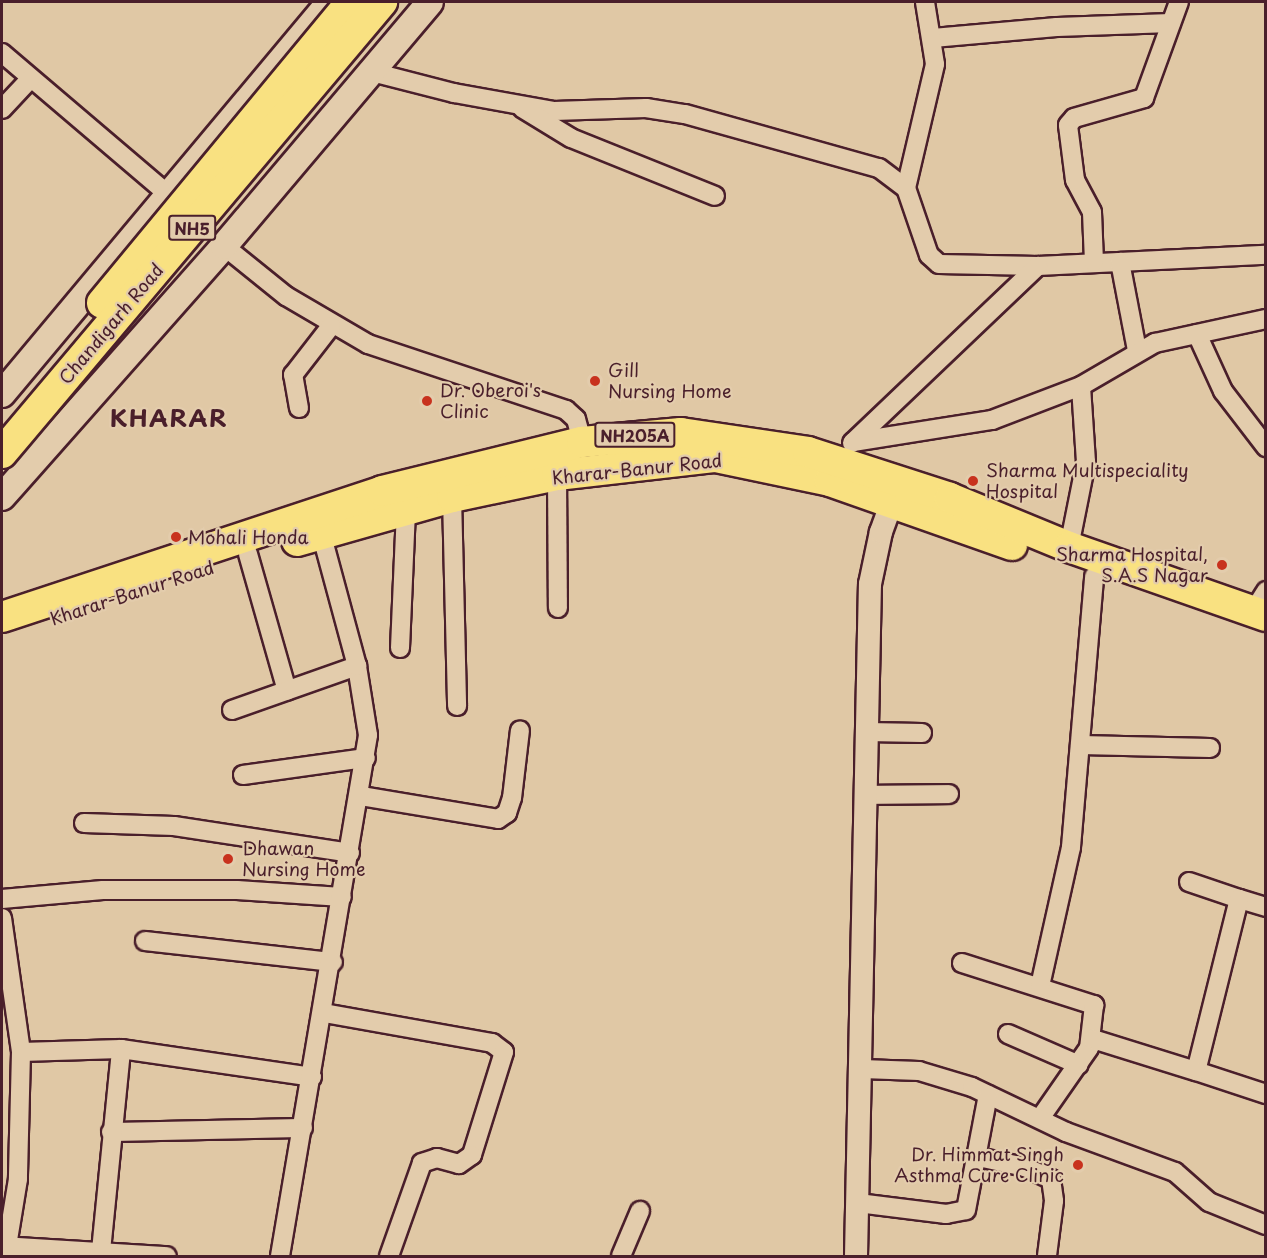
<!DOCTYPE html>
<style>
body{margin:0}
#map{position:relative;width:1267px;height:1258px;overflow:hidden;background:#e0c8a5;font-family:"Playpen Sans",sans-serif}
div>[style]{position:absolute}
.roads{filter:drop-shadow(2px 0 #4a1f2b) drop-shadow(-2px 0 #4a1f2b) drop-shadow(0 2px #4a1f2b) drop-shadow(0 -2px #4a1f2b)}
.minor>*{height:18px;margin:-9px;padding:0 9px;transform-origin:9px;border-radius:9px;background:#e3ccac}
.tertiary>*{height:22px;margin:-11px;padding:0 11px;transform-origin:11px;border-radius:11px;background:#e3ccac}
.secondary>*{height:26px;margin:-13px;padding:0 13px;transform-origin:13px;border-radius:13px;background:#e3ccac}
.trunk>*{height:30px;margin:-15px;padding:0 15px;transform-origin:15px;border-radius:15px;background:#f9e181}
.bridges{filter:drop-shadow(2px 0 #4a1f2b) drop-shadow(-2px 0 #4a1f2b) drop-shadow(0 2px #4a1f2b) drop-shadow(0 -2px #4a1f2b)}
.trunk-bridge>*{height:30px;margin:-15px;padding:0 15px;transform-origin:15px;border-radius:15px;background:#f9e181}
.dots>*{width:16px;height:16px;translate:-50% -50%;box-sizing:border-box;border:3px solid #e3ccac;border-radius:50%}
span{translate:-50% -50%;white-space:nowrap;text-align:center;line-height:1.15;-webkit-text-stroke:4.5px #e3ccac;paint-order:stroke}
.shield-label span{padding:2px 4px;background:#e3ccac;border:2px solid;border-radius:4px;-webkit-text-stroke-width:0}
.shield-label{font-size:16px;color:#4a1f2b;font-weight:700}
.street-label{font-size:18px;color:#4a1f2b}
.poi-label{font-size:18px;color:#4a1f2b}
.left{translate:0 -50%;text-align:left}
.right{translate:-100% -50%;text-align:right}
.district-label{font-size:24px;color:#4a1f2b;font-weight:700;letter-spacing:1.5px}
.frame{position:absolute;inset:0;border:3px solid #4a1f2b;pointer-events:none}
</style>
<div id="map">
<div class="roads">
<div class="minor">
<i style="left:933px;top:38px;width:124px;rotate:-5.1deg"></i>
<i style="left:1057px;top:27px;width:114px;rotate:-2deg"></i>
<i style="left:2px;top:53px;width:221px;rotate:40.4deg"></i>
<i style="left:372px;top:72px;width:85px;rotate:14.4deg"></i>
<i style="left:454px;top:93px;width:102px;rotate:10.2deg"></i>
<i style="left:554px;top:111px;width:92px;rotate:-1.9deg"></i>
<i style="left:646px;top:108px;width:39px;rotate:9deg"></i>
<i style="left:685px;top:114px;width:201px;rotate:15.6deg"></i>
<i style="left:879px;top:168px;width:34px;rotate:37deg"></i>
<i style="left:906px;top:188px;width:71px;rotate:71.1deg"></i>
<i style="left:929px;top:255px;width:13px;rotate:42deg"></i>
<i style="left:939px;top:264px;width:99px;rotate:1.2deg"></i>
<i style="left:1038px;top:266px;width:228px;rotate:-2.8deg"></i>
<i style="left:522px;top:108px;width:57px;rotate:31.5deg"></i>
<i style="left:571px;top:138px;width:155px;rotate:21.9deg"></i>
<i style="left:2px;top:109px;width:42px;rotate:-46.9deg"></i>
<i style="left:906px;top:188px;width:127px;rotate:-76.8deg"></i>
<i style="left:935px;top:64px;width:63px;rotate:-99.2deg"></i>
<i style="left:224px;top:246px;width:80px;rotate:38.9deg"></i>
<i style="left:286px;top:296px;width:95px;rotate:30.3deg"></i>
<i style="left:368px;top:344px;width:209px;rotate:18.4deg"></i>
<i style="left:566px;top:410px;width:13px;rotate:42deg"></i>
<i style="left:576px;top:419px;width:24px;rotate:75deg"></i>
<i style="left:1094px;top:262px;width:50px;rotate:-92.3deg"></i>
<i style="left:1092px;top:212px;width:36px;rotate:-118deg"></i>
<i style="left:1075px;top:180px;width:55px;rotate:-97.3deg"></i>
<i style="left:1068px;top:125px;width:9px;rotate:-49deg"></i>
<i style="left:1074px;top:118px;width:73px;rotate:-15.9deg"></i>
<i style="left:1144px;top:98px;width:102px;rotate:-70deg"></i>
<i style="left:1120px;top:262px;width:90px;rotate:79.1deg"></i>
<i style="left:1197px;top:334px;width:63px;rotate:65.5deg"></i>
<i style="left:1223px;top:391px;width:71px;rotate:52.5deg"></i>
<i style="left:299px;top:408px;width:34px;rotate:-100deg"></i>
<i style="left:293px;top:375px;width:62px;rotate:-52.2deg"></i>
<i style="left:853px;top:442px;width:141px;rotate:-9deg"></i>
<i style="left:992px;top:420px;width:95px;rotate:-20.9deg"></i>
<i style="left:1081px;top:386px;width:86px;rotate:-30.2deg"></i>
<i style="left:1155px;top:343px;width:114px;rotate:-12.2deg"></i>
<i style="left:852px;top:443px;width:257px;rotate:-43.6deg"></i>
<i style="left:557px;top:475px;width:133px;rotate:89.6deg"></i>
<i style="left:452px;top:497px;width:209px;rotate:88.6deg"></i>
<i style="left:1069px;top:547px;width:87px;rotate:-78.7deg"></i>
<i style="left:1086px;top:462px;width:76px;rotate:-93.8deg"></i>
<i style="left:248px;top:554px;width:142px;rotate:74.1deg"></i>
<i style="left:1253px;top:612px;width:25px;rotate:-58deg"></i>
<i style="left:400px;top:648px;width:138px;rotate:-87.5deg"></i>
<i style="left:232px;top:710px;width:133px;rotate:-19.4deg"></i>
<i style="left:867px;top:732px;width:55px;rotate:1deg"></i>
<i style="left:1081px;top:745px;width:129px;rotate:1.3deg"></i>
<i style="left:243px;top:775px;width:124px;rotate:-7.9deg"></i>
<i style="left:867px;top:795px;width:82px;rotate:-0.7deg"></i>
<i style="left:361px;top:796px;width:139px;rotate:9.5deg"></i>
<i style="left:498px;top:819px;width:11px;rotate:-34deg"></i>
<i style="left:507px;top:813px;width:16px;rotate:-72deg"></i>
<i style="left:512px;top:798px;width:68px;rotate:-83.3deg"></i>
<i style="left:84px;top:823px;width:90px;rotate:1.9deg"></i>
<i style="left:174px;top:826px;width:178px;rotate:8.7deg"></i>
<i style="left:1189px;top:882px;width:53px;rotate:18.8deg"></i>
<i style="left:2px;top:899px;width:101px;rotate:-5.1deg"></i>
<i style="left:103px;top:890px;width:134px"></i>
<i style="left:237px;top:890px;width:105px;rotate:3.8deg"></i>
<i style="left:1266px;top:907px;width:28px;rotate:-163deg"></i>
<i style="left:1239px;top:899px;width:177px;rotate:104deg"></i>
<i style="left:1196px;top:1071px;width:74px;rotate:18.2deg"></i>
<i style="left:2px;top:918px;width:135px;rotate:81.9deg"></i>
<i style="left:21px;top:1052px;width:127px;rotate:91.4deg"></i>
<i style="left:18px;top:1179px;width:68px;rotate:99.3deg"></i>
<i style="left:145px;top:941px;width:189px;rotate:6.4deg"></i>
<i style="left:962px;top:963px;width:139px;rotate:17.7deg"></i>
<i style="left:1094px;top:1005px;width:43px;rotate:96.6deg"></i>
<i style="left:1089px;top:1048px;width:84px;rotate:124.8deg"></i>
<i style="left:1040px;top:986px;width:142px;rotate:-77.4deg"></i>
<i style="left:1071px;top:847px;width:272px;rotate:-85.1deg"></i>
<i style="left:324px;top:1013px;width:171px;rotate:10.1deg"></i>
<i style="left:492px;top:1043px;width:15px;rotate:37deg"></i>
<i style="left:504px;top:1052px;width:108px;rotate:107.3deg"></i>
<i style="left:472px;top:1155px;width:16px;rotate:145deg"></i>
<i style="left:459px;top:1164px;width:23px;rotate:-165deg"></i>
<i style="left:437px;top:1158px;width:16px;rotate:162deg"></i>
<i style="left:422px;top:1163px;width:99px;rotate:109.5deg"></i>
<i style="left:1008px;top:1034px;width:77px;rotate:23.6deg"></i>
<i style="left:1093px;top:1039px;width:108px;rotate:17.3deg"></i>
<i style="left:21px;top:1052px;width:100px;rotate:-1.7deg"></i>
<i style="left:121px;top:1049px;width:193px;rotate:8.3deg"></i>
<i style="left:862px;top:1069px;width:57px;rotate:2deg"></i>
<i style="left:919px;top:1071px;width:55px;rotate:16.8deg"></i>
<i style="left:972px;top:1087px;width:104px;rotate:25.6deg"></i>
<i style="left:1066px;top:1132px;width:116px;rotate:20.2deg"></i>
<i style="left:1175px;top:1172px;width:45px;rotate:41.4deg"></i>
<i style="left:1209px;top:1202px;width:61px;rotate:22deg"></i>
<i style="left:111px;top:1132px;width:192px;rotate:-1.2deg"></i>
<i style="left:978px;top:1157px;width:48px;rotate:12deg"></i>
<i style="left:1025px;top:1167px;width:29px;rotate:25deg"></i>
<i style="left:1051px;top:1179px;width:22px;rotate:82deg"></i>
<i style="left:1054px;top:1201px;width:55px;rotate:97.3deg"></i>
<i style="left:858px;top:1203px;width:89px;rotate:7.1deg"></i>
<i style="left:946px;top:1214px;width:20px;rotate:-11deg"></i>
<i style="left:966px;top:1210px;width:117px;rotate:-79.2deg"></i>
<i style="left:2px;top:1246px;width:165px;rotate:3.5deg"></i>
<i style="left:101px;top:1251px;width:203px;rotate:-84.3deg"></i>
<i style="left:280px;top:1256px;width:528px;rotate:-80.41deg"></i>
<i style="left:368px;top:735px;width:70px;rotate:-99.1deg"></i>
<i style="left:357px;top:666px;width:146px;rotate:-105.1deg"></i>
<i style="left:621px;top:1256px;width:49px;rotate:-67.1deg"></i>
</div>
<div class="tertiary">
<i style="left:856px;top:1256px;width:672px;rotate:-88.81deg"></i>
<i style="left:870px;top:584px;width:53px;rotate:-78.1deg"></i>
<i style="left:881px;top:532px;width:47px;rotate:-70deg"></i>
</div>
<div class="secondary">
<i style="left:2px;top:394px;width:511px;rotate:-50.08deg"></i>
<i style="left:2px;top:497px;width:335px;rotate:-48.5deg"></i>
<i style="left:224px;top:246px;width:319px;rotate:-49.8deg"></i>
</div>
<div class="trunk">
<i style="left:297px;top:541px;width:161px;rotate:-15.8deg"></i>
<i style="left:452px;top:497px;width:107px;rotate:-11.8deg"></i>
<i style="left:557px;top:475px;width:160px;rotate:-6.5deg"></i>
<i style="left:716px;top:457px;width:116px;rotate:11.9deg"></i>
<i style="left:830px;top:481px;width:193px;rotate:19.4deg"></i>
<i style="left:2px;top:617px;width:400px;rotate:-18.3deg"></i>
<i style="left:382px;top:491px;width:206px;rotate:-13.8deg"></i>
<i style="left:582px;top:442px;width:99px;rotate:-5.2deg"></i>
<i style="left:681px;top:433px;width:128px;rotate:8.5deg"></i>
<i style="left:808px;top:452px;width:149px;rotate:17.9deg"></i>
<i style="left:950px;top:498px;width:129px;rotate:22.4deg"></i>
<i style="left:1069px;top:547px;width:209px;rotate:19.3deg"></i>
</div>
</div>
<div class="bridges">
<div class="trunk-bridge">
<i style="left:102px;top:303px;width:391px;rotate:-50.4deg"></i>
<i style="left:2px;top:453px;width:590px;rotate:-49.88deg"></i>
</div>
</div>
<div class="dots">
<i style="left:595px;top:381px;background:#c8321e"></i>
<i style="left:427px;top:401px;background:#c8321e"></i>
<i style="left:973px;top:481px;background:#c8321e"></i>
<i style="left:176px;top:537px;background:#c8321e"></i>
<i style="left:1222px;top:565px;background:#c8321e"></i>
<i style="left:228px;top:859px;background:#c8321e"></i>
<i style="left:1078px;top:1165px;background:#c8321e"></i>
</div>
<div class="shield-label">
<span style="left:192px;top:228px">NH5</span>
<span style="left:635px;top:435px">NH205A</span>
</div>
<div class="street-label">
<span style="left:111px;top:324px;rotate:-50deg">Chandigarh Road</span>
<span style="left:637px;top:469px;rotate:-6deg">Kharar-Banur Road</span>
<span style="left:132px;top:593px;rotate:-18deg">Kharar-Banur Road</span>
</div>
<div class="poi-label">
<span class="left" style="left:608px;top:381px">Gill<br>Nursing Home</span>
<span class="left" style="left:440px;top:401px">Dr. Oberoi's<br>Clinic</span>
<span class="left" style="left:986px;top:481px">Sharma Multispeciality<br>Hospital</span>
<span class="left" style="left:188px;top:537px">Mohali Honda</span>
<span class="right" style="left:1208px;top:565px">Sharma Hospital,<br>S.A.S Nagar</span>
<span class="left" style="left:242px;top:859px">Dhawan<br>Nursing Home</span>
<span class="right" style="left:1064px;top:1165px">Dr. Himmat Singh<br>Asthma Cure Clinic</span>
</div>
<div class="district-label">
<span style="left:169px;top:418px">KHARAR</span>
</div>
<div class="frame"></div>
</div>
